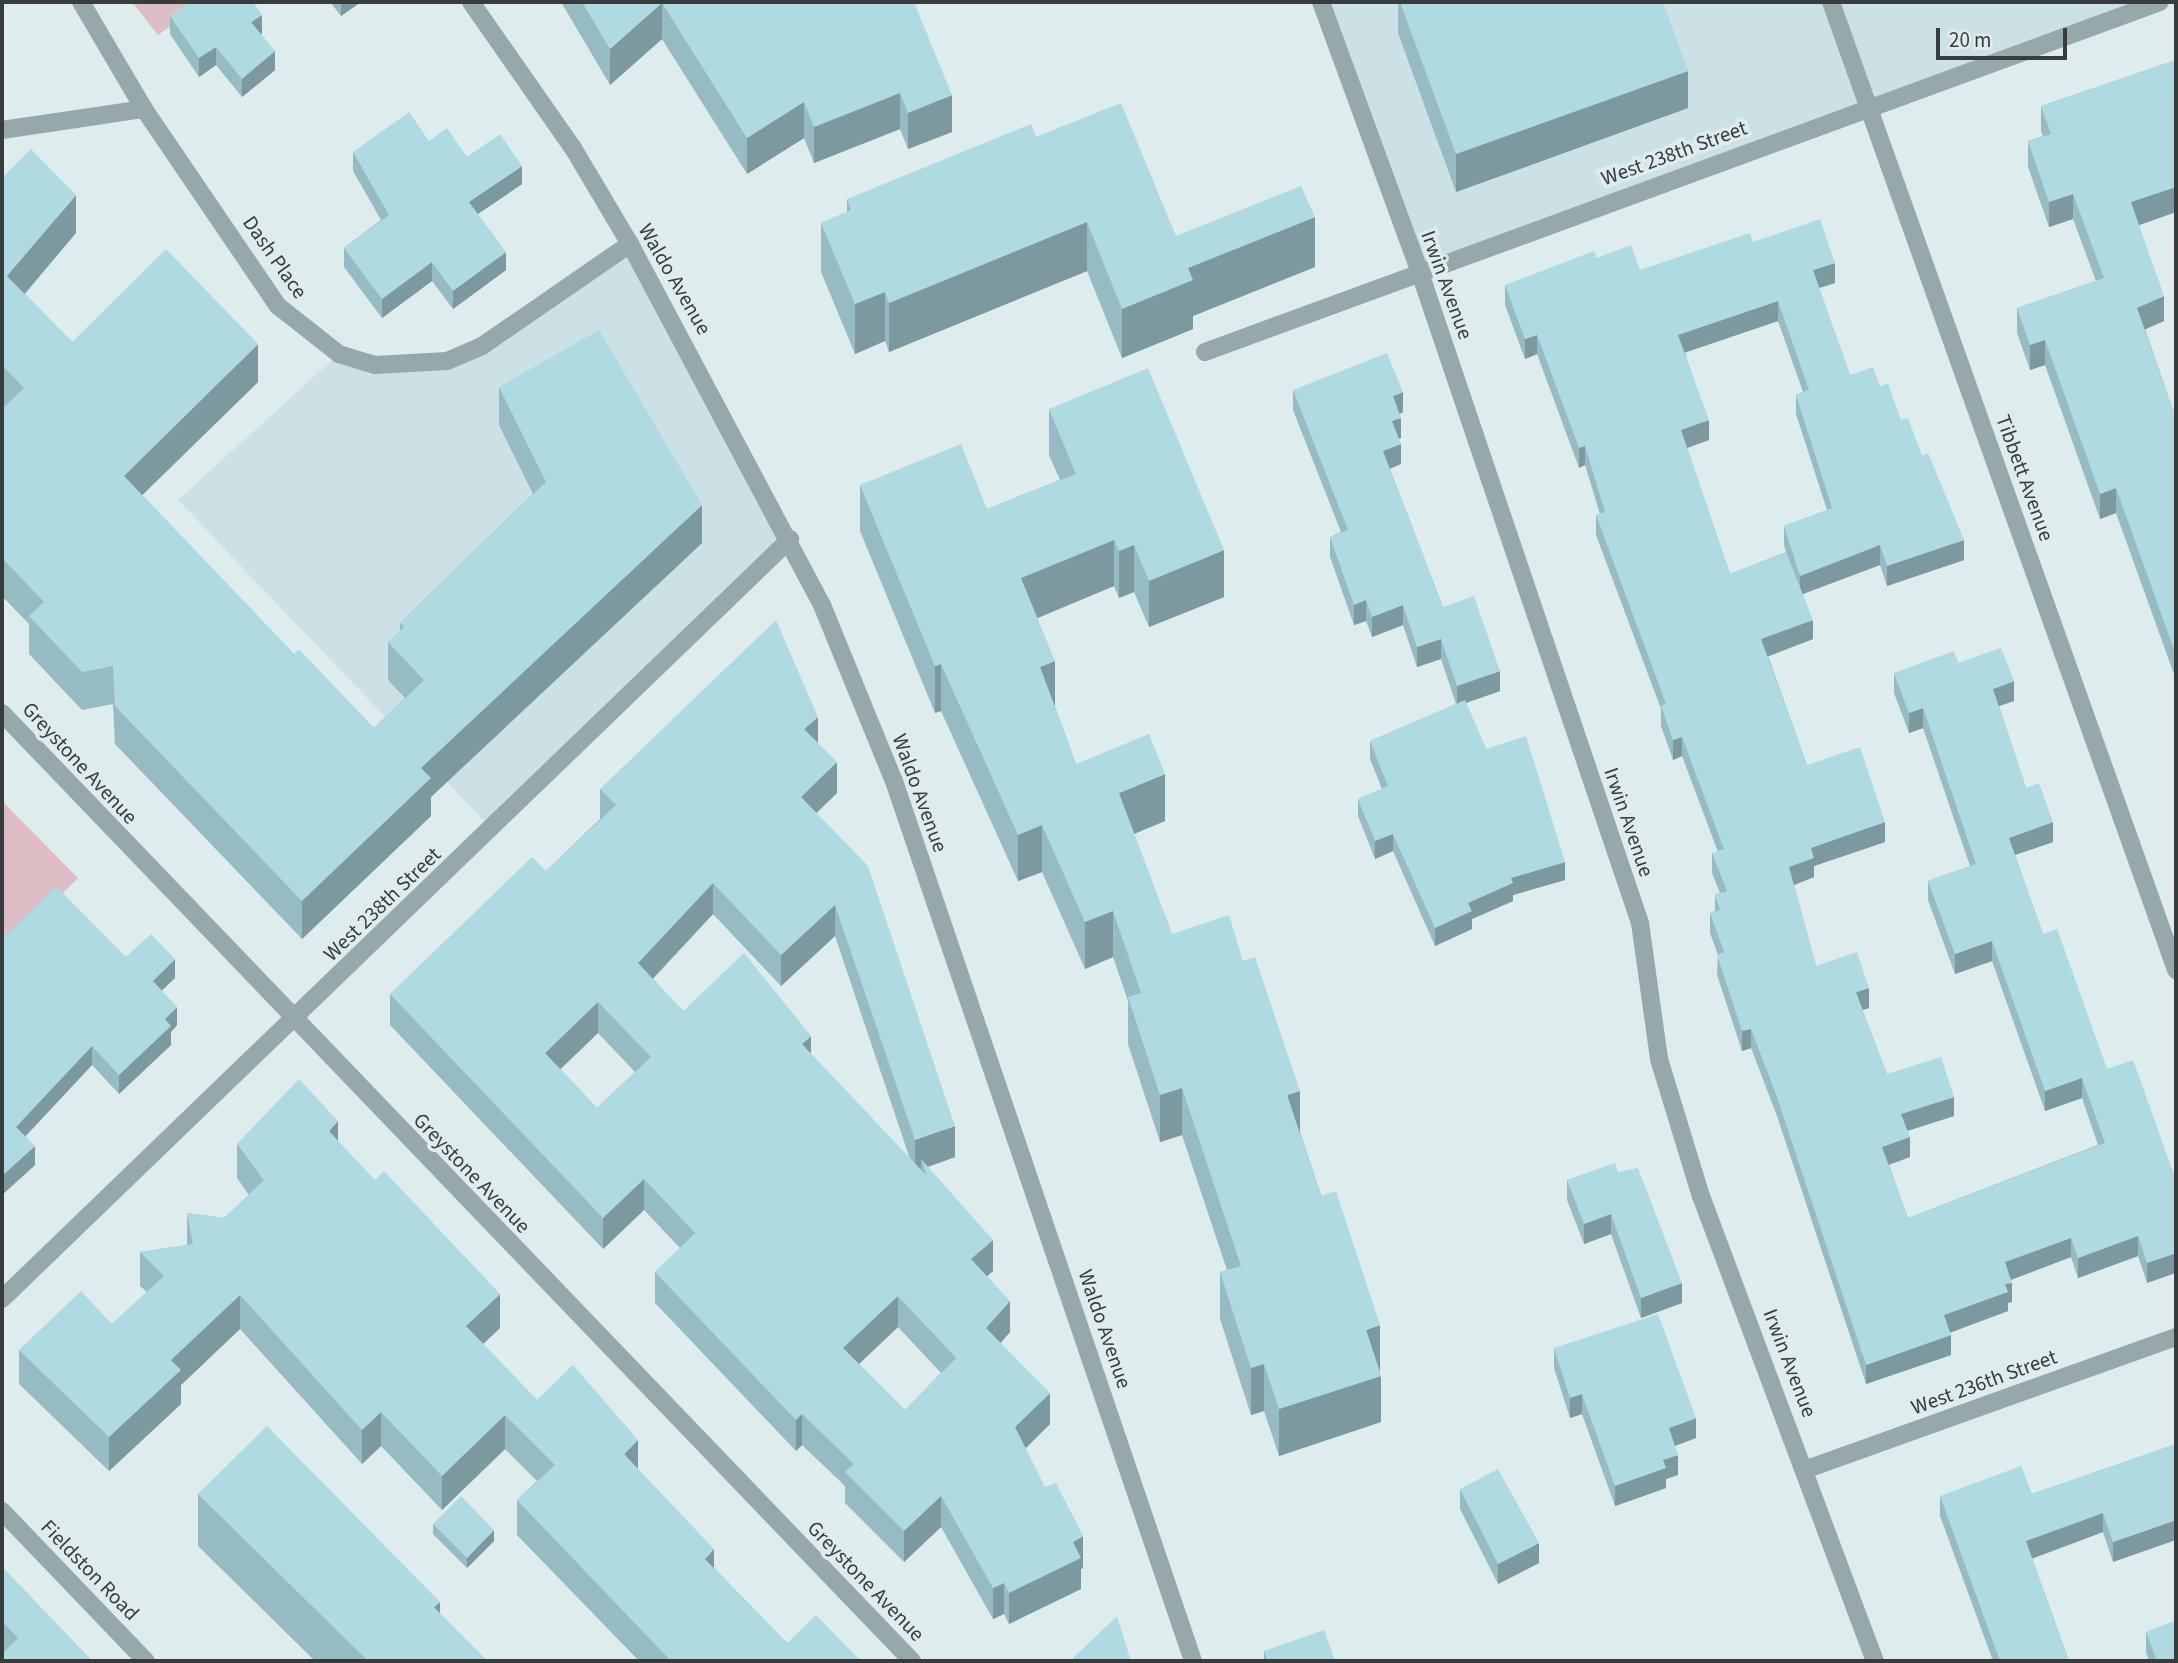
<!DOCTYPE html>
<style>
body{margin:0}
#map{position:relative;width:2178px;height:1663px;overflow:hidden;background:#dfecee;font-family:"Source Sans 3",sans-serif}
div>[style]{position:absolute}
.built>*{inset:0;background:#cce1e5}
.green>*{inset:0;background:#debdc5}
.minor>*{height:18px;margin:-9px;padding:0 9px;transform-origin:9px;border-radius:9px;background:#97a8ab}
.wall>*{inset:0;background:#97bbc2}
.shaded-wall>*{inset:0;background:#7b999e}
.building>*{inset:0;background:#b0dae1}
span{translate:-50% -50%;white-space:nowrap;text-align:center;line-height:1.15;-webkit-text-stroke:7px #dfecee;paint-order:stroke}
.street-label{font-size:21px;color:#383c3d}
.frame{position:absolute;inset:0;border:4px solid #383c3d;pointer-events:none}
.scale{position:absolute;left:1936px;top:28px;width:131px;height:32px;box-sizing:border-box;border:4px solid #383c3d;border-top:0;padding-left:9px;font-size:21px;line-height:24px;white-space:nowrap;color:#383c3d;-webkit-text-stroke:5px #dfecee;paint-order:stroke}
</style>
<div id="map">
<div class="built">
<i style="clip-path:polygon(1321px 2px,2160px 2px,1419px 270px)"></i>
<i style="clip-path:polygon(630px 244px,790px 539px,492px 829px,178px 500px,339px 354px,375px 365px,447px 361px)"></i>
</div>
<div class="green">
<i style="clip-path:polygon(132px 2px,205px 2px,158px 35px)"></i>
<i style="clip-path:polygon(2px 801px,78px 878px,2px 952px)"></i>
</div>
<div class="minor">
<i style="left:81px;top:2px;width:124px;rotate:59.5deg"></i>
<i style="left:144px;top:109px;width:238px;rotate:55.8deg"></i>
<i style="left:278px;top:306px;width:78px;rotate:38.2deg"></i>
<i style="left:339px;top:354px;width:38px;rotate:17deg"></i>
<i style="left:375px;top:365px;width:72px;rotate:-3.2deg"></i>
<i style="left:447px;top:361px;width:38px;rotate:-23deg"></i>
<i style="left:482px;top:346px;width:180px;rotate:-34.6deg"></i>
<i style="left:471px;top:2px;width:178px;rotate:55.1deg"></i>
<i style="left:573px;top:148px;width:112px;rotate:59.3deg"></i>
<i style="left:630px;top:244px;width:409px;rotate:62deg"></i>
<i style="left:822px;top:605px;width:190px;rotate:67.8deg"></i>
<i style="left:894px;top:781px;width:929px;rotate:71.23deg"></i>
<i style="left:1321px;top:2px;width:285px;rotate:69.9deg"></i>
<i style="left:1419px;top:270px;width:689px;rotate:71.3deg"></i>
<i style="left:1640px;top:923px;width:137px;rotate:82deg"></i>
<i style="left:1659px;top:1059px;width:143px;rotate:73deg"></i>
<i style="left:1701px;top:1196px;width:496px;rotate:69.5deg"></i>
<i style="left:1831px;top:2px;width:1028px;rotate:70.38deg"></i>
<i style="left:2px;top:130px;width:144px;rotate:-8.4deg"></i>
<i style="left:1205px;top:352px;width:1017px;rotate:-20.13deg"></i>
<i style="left:2px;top:713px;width:1314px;rotate:46.17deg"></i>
<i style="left:2px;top:1299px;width:1095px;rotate:-43.96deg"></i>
<i style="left:1807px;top:1469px;width:392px;rotate:-19.7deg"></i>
<i style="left:2px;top:1511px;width:208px;rotate:46.2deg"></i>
</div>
<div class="wall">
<i style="clip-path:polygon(330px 2px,361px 2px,341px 16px)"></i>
<i style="clip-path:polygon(561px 2px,914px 2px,952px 132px,908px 149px,900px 129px,814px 163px,804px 138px,747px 174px,662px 39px,610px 85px)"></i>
<i style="clip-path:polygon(1398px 2px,1663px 2px,1688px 108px,1456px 192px,1398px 33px)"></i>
<i style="clip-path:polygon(170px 16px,262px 33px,261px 34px,275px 70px,242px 97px,216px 65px,199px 77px,170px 34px)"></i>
<i style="clip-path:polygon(2176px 60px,2176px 212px,2139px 225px,2164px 321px,2145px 329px,2174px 413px,2176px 412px,2176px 680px,2116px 513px,2100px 519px,2045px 365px,2030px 370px,2017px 333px,2017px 308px,2096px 281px,2073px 219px,2049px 227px,2028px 167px,2028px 141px,2043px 136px,2041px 131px,2041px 106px)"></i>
<i style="clip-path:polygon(1036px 137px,1176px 236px,1315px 267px,1193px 316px,1193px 329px,1122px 358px,1087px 271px,889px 352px,885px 341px,855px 354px,821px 272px,821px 223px,847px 212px,847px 199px)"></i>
<i style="clip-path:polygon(429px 141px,467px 157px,522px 184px,478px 214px,506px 270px,453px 309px,432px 281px,382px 318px,344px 267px,344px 248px,381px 220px,353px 171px,353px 152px)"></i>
<i style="clip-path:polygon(2px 178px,76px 233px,25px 294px,72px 342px,258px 382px,142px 495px,294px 654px,374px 728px,405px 698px,388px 680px,388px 642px,400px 631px,400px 623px,533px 494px,499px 425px,499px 387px,702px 543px,431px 797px,431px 816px,302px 939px,115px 744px,113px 704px,82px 710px,29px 654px,29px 624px,2px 596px,2px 409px,5px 406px,2px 403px)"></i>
<i style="clip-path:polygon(evenodd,1753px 242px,1835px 283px,1819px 288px,1850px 375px,1880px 386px,1901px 420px,1964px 560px,1887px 586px,1880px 565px,1803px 594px,1813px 639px,1768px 656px,1807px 765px,1885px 842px,1814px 866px,1814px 877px,1794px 885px,1816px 966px,1869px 1008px,1862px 1010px,1887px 1074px,1954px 1116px,1907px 1131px,1910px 1157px,1889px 1165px,1908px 1218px,2098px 1145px,2082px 1098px,2045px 1111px,1992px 961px,1955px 974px,1928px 900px,1928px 881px,1970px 866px,1923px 728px,1909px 733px,1894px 693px,1894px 673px,1958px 663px,2014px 701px,1999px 706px,2026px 788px,2053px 842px,2015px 855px,2043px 934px,2107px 1069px,2176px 1180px,2147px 1283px,2138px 1256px,2078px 1278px,2071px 1257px,2011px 1280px,2012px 1302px,2008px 1303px,2008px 1311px,1950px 1332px,1951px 1355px,1866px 1384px,1777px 1116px,1751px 1048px,1742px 1051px,1717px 975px,1718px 955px,1710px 933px,1710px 913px,1715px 911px,1715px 895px,1720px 893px,1712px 873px,1712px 853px,1718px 852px,1682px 756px,1673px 760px,1661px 726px,1661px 709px,1596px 535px,1596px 515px,1600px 514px,1585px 465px,1579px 468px,1537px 354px,1525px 359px,1505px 305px,1505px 285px,1597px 258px,1640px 270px,1753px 242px,1778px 321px,1803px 392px,1796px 395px,1796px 414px,1827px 510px,1784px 526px,1784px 545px,1786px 552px,1730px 574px,1687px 448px,1709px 440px,1685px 352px,1778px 321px)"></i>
<i style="clip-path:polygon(1293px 390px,1403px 412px,1400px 414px,1401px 438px,1399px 439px,1401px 464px,1390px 469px,1443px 607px,1500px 691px,1466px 703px,1486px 749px,1565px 880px,1513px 895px,1513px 901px,1472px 919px,1472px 929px,1435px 946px,1393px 851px,1375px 859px,1358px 816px,1358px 799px,1382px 789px,1370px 759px,1370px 741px,1456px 704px,1441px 659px,1417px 667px,1403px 625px,1372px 637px,1366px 621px,1354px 625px,1330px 557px,1330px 537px,1341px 532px,1293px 410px)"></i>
<i style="clip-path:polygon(1049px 409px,1224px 597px,1149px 627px,1134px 592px,1119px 598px,1114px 586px,1037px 618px,1055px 707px,1076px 764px,1165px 821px,1134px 834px,1172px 934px,1300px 1132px,1380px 1372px,1381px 1422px,1279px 1456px,1264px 1411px,1251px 1415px,1220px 1319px,1220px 1272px,1227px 1270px,1182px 1135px,1160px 1142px,1128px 1044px,1128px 1001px,1113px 957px,1085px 969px,1042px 872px,1018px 881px,941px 711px,935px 713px,860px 531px,860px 485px,987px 509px,1060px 480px,1049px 455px)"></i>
<i style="clip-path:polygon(evenodd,818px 743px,837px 793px,816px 813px,955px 1157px,928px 1167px,993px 1271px,987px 1276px,1010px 1332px,1000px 1343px,1050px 1424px,1025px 1448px,1083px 1568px,1081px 1569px,1081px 1589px,1009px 1624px,1004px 1614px,993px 1619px,941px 1527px,904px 1562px,845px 1503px,845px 1486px,802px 1445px,796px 1451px,655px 1303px,655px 1272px,680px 1248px,644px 1210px,603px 1249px,390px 1025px,390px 994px,546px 871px,600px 819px,600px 789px,818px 743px,713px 914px,781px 986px,835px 936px,910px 1159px,811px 1054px,683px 1011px,653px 979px,713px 914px,818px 743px,598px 1033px,635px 1072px,597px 1108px,560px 1069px,598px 1033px,818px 743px,898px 1327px,941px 1373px,905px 1410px,859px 1364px,898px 1327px)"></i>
<i style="clip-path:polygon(2px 939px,126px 957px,175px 978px,162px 990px,177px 1025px,171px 1032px,171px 1045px,119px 1094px,92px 1065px,26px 1136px,35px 1165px,2px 1195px)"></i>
<i style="clip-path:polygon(338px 1141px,500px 1328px,483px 1344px,537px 1400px,638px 1469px,714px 1568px,787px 1643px,861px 1661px,639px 1661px,517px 1535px,517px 1500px,537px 1481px,505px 1449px,442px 1510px,381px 1446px,362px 1464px,240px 1329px,181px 1385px,181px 1404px,109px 1471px,19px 1384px,19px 1350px,112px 1324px,147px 1292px,140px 1286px,140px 1252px,187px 1245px,187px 1213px,224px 1218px,249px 1195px,237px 1178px,237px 1144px)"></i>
<i style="clip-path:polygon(1618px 1172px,1682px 1303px,1641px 1318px,1611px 1234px,1584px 1244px,1567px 1200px,1567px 1180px)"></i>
<i style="clip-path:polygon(1554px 1348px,1696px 1438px,1675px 1446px,1678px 1475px,1666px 1479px,1666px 1488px,1615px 1506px,1582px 1414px,1570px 1418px,1554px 1368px)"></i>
<i style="clip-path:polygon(2176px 1444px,2113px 1562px,2103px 1532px,2032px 1558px,2069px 1661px,1993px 1661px,1940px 1516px,1940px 1496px,2032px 1494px)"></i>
<i style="clip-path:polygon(1460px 1489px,1539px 1563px,1498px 1584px,1460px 1509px)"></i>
<i style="clip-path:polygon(198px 1494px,440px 1614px,487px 1661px,315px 1661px,198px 1546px)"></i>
<i style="clip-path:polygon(433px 1524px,494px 1541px,467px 1568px,433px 1534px)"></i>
<i style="clip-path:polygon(2px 1567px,92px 1661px,2px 1661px)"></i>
<i style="clip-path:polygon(2146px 1632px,2176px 1661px,2149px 1661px,2146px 1652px)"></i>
<i style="clip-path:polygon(1264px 1651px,1335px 1661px,1264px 1661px)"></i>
</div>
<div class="shaded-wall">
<i style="clip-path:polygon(341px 2px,361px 2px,341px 16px)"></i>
<i style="clip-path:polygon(662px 3px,662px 39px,610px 85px,610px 49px)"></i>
<i style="clip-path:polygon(262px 15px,262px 33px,251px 41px,251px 22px)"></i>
<i style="clip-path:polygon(216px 47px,216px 65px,199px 77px,199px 58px)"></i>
<i style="clip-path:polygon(275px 51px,275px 70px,242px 97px,242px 79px)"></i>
<i style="clip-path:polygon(1688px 71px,1688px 108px,1456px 192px,1456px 154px)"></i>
<i style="clip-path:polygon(900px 93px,900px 129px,814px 163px,814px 127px)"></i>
<i style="clip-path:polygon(952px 95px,952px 132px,908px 149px,908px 113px)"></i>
<i style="clip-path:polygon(804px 102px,804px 138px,747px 174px,747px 138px)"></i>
<i style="clip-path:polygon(522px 166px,522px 184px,469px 220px,469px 202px)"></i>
<i style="clip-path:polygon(2176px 187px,2176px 212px,2131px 228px,2131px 202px)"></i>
<i style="clip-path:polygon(2073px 194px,2073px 219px,2049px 227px,2049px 202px)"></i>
<i style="clip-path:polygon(76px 195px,76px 233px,7px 314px,7px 276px)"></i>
<i style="clip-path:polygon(1315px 217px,1315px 267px,1193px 316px,1193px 329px,1122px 358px,1122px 309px,1188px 268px)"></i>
<i style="clip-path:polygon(1087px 222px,1087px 271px,889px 352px,889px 303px)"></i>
<i style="clip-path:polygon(506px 252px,506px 270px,453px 309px,453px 291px)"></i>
<i style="clip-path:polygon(432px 262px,432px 281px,382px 318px,382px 299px)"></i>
<i style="clip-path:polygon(1835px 263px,1835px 283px,1813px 290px,1813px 270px)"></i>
<i style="clip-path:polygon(885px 292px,885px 341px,855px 354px,855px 304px)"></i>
<i style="clip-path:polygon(2164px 296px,2164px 321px,2137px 333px,2137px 308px)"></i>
<i style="clip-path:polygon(1778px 301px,1778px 321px,1678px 355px,1678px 335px)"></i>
<i style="clip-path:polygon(1537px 335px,1537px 354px,1525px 359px,1525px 339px)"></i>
<i style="clip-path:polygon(2045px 340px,2045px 365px,2030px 370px,2030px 345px)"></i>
<i style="clip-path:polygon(258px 344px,258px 382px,124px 513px,124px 476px)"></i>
<i style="clip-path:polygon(1403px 392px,1403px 412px,1393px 417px,1393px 396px)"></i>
<i style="clip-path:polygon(1401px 418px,1401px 438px,1392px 441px,1392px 421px)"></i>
<i style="clip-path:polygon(1709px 420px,1709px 440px,1681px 450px,1681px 430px)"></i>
<i style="clip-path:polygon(1401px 444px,1401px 464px,1383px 471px,1383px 451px)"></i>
<i style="clip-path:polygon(1585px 446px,1585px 465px,1579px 468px,1579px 448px)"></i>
<i style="clip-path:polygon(2116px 488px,2116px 513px,2100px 519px,2100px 494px)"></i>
<i style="clip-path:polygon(702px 505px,702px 543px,431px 797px,431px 816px,302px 939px,302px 901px,421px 768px)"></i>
<i style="clip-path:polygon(1114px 540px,1114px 586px,1021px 625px,1021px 578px)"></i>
<i style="clip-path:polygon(1964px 540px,1964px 560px,1887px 586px,1887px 566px)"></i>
<i style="clip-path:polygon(1134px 545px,1134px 592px,1119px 598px,1119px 551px)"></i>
<i style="clip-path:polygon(1880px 545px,1880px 565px,1800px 595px,1800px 576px)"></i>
<i style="clip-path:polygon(1224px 550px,1224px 597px,1149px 627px,1149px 581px)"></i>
<i style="clip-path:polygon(1366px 600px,1366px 621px,1354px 625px,1354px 605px)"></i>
<i style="clip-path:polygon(1403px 605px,1403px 625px,1372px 637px,1372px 617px)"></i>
<i style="clip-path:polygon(1813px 620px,1813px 639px,1761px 659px,1761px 639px)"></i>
<i style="clip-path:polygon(1441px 639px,1441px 659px,1417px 667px,1417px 647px)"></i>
<i style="clip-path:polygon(1055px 661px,1055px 707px,1040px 667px)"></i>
<i style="clip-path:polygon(941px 664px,941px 711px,935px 713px,935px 666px)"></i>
<i style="clip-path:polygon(1500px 671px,1500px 691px,1457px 706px,1457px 686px)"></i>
<i style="clip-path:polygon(2014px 681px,2014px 701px,1993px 708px,1993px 689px)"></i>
<i style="clip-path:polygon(1923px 708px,1923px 728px,1909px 733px,1909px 713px)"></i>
<i style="clip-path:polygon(818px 717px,818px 748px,804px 729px)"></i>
<i style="clip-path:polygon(1682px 737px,1682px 756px,1673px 760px,1673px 740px)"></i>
<i style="clip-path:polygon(837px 762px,837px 793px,801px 828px,801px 797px)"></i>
<i style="clip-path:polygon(1165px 774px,1165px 821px,1119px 840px,1119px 793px)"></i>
<i style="clip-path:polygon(1885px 822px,1885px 842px,1814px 866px,1814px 877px,1789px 887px,1789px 867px,1811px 848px)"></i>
<i style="clip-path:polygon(2053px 822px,2053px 842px,2009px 857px,2009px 838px)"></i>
<i style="clip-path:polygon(1042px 825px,1042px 872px,1018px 881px,1018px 835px)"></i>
<i style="clip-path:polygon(1393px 834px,1393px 851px,1375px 859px,1375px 841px)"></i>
<i style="clip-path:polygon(1565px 862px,1565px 880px,1513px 895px,1513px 901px,1472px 919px,1472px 929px,1435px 946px,1435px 928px,1468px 903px,1511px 878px)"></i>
<i style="clip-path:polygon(713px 883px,713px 914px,638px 994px,638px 963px)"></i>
<i style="clip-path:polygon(835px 905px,835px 936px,781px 986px,781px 955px)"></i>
<i style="clip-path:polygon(1113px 911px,1113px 957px,1085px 969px,1085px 922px)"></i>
<i style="clip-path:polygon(1992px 941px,1992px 961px,1955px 974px,1955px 954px)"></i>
<i style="clip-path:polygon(175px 959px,175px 978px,153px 999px,153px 981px)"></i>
<i style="clip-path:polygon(1869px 988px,1869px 1008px,1856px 1012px,1856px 992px)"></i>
<i style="clip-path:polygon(598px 1002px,598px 1033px,545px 1084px,545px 1053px)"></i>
<i style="clip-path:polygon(177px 1007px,177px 1025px,171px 1032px,171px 1045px,119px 1094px,119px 1075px,165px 1019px)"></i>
<i style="clip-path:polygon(1751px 1029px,1751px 1048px,1742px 1051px,1742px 1031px)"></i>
<i style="clip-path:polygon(811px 1036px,811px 1067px,802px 1044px)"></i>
<i style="clip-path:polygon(92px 1046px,92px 1065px,16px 1146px,16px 1127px)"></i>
<i style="clip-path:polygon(2082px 1078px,2082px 1098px,2045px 1111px,2045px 1091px)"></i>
<i style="clip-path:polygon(1182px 1088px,1182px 1135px,1160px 1142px,1160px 1095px)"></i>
<i style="clip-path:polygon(1300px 1091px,1300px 1137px,1287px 1095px)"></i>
<i style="clip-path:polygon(1954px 1097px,1954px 1116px,1901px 1133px,1901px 1114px)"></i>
<i style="clip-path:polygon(338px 1121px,338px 1155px,329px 1131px)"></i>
<i style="clip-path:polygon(955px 1126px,955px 1157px,924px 1168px,921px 1159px,921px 1169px,915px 1171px,915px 1140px)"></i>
<i style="clip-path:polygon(1910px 1137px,1910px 1157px,1882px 1167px,1882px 1147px)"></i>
<i style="clip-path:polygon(35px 1146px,35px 1165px,2px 1195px,2px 1176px)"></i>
<i style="clip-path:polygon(644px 1179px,644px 1210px,603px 1249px,603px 1218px)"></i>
<i style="clip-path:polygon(1611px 1214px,1611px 1234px,1584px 1244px,1584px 1224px)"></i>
<i style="clip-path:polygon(2138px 1236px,2138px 1256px,2078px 1278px,2078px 1258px)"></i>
<i style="clip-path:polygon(2071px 1238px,2071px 1257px,2005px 1282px,2005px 1262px)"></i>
<i style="clip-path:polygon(993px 1240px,993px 1271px,971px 1290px,971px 1259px)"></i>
<i style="clip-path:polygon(2176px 1253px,2176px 1273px,2147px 1283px,2147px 1263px)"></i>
<i style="clip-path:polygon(1682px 1283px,1682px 1303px,1641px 1318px,1641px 1298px)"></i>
<i style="clip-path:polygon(2012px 1283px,2012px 1302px,2008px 1303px,2008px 1311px,1944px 1335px,1944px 1315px,2005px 1284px)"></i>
<i style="clip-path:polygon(500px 1294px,500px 1328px,466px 1360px,466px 1326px)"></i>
<i style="clip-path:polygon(240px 1295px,240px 1329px,181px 1385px,181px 1404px,109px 1471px,109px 1437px,171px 1360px)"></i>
<i style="clip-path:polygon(898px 1296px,898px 1327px,843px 1379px,843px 1348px)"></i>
<i style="clip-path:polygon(1010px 1301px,1010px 1332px,986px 1360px,986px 1328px)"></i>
<i style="clip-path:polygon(1380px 1325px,1380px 1372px,1366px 1330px)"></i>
<i style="clip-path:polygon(1951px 1335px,1951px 1355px,1866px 1384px,1866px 1365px)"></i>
<i style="clip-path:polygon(1264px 1364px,1264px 1411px,1251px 1415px,1251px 1368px)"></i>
<i style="clip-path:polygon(1381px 1376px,1381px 1422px,1279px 1456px,1279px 1409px)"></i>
<i style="clip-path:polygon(1050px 1393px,1050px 1424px,1015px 1459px,1015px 1427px)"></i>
<i style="clip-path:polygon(1582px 1394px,1582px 1414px,1570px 1418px,1570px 1398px)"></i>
<i style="clip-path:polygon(381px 1412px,381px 1446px,362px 1464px,362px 1430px)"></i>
<i style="clip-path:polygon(802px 1414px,802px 1445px,796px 1451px,796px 1420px)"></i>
<i style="clip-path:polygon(505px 1415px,505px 1449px,442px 1510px,442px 1476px)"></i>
<i style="clip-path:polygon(1696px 1418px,1696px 1438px,1669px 1448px,1669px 1428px)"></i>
<i style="clip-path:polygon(638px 1440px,638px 1474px,624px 1454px)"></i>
<i style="clip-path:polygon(1678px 1455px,1678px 1475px,1666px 1479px,1666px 1488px,1615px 1506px,1615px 1486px,1663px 1460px)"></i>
<i style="clip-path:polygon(941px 1496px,941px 1527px,904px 1562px,904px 1531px)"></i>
<i style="clip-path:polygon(2103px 1513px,2103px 1532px,2026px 1561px,2026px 1541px)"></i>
<i style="clip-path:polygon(2176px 1520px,2176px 1540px,2113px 1562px,2113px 1542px)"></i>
<i style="clip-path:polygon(494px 1530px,494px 1541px,467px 1568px,467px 1558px)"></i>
<i style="clip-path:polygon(1083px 1536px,1083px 1568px,1081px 1569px,1081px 1589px,1009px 1624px,1009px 1593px,1073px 1542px)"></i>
<i style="clip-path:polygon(1539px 1543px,1539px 1563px,1498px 1584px,1498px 1564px)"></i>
<i style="clip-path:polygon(714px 1549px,714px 1583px,705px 1559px)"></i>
<i style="clip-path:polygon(1004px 1583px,1004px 1614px,993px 1619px,993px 1588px)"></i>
<i style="clip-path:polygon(440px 1602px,440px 1654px,434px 1607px)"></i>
</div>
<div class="building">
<i style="clip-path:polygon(190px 2px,253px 2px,262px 15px,251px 22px,275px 51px,242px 79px,216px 47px,199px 58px,170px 16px)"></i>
<i style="clip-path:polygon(582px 2px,914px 2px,952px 95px,908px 113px,900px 93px,814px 127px,804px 102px,747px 138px,662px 3px,610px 49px)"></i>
<i style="clip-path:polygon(1400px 2px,1663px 2px,1688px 71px,1456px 154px)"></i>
<i style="clip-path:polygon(2176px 60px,2176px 187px,2131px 202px,2164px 296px,2137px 308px,2174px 413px,2176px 412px,2176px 655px,2116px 488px,2100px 494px,2045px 340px,2030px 345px,2017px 308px,2104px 278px,2073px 194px,2049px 202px,2028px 141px,2051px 134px,2041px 106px)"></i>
<i style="clip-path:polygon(1121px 103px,1176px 236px,1301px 186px,1315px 217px,1188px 268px,1193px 280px,1122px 309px,1087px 222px,889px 303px,885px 292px,855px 304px,821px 223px,851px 210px,847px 199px,1031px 124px,1036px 137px)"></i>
<i style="clip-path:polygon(409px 112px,429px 141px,447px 128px,467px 157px,500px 134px,522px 166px,469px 202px,506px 252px,453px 291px,432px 262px,382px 299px,344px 248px,389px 215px,353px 152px)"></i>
<i style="clip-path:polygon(31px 149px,76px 195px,7px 276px,72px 342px,166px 249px,258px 344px,124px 476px,294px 654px,299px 649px,374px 728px,424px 680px,388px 642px,404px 627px,400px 623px,546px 482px,499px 387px,599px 330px,702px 505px,421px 768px,431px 778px,302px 901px,115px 706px,113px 666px,82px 672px,29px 616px,44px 602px,2px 558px,2px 409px,24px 388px,2px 365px,2px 178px)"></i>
<i style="clip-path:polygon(1820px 219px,1835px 263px,1813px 270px,1850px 375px,1873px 367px,1880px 386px,1888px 383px,1901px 420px,1908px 418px,1922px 456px,1928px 453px,1964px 540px,1887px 566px,1880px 545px,1800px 576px,1784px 526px,1832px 508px,1796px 395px,1809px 390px,1778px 301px,1678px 335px,1709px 420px,1681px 430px,1730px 574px,1786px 552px,1813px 620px,1761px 639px,1807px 765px,1860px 747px,1885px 822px,1811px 848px,1814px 858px,1789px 867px,1816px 966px,1857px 952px,1869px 988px,1856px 992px,1887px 1074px,1941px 1057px,1954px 1097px,1901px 1114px,1910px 1137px,1882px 1147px,1908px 1218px,2105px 1143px,2082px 1078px,2045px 1091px,1992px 941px,1955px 954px,1928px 881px,1976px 864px,1923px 708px,1909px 713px,1894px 673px,1954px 651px,1958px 663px,2001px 648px,2014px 681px,1993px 689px,2026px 788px,2039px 783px,2053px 822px,2009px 838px,2043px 934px,2057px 929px,2107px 1069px,2133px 1060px,2176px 1180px,2176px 1253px,2147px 1263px,2138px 1236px,2078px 1258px,2071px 1238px,2005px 1262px,2012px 1283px,2005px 1284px,2008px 1292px,1944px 1315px,1951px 1335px,1866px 1365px,1777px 1097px,1751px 1029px,1742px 1031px,1717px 955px,1724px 952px,1710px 913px,1720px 910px,1715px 895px,1727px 891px,1712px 853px,1724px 849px,1682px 737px,1673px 740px,1661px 706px,1666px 704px,1596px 515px,1605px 512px,1585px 446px,1579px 448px,1537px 335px,1525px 339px,1505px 285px,1594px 251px,1597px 258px,1631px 245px,1640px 270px,1750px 233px,1753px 242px)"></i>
<i style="clip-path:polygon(1387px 353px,1403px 392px,1393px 396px,1401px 418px,1392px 421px,1401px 444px,1383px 451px,1443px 607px,1474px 596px,1500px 671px,1457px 686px,1441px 639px,1417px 647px,1403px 605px,1372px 617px,1366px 600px,1354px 605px,1330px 537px,1348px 530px,1293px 390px)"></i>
<i style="clip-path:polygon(1148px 368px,1224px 550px,1149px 581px,1134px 545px,1119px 551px,1114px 540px,1021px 578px,1055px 661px,1040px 667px,1076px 764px,1149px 734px,1165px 774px,1119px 793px,1172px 934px,1229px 915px,1243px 961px,1255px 957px,1300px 1091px,1287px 1095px,1321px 1196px,1336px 1191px,1380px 1325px,1366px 1330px,1381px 1376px,1279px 1409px,1264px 1364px,1251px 1368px,1220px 1272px,1241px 1266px,1182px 1088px,1160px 1095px,1128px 997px,1141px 993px,1113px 911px,1085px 922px,1042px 825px,1018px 835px,941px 664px,935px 666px,860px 485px,961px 444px,987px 509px,1076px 474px,1049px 409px)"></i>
<i style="clip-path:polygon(evenodd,776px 620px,818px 717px,804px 729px,837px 762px,801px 797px,868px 866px,955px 1126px,915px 1140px,835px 905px,781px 955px,713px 883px,638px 963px,683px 1011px,744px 953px,811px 1036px,802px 1044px,927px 1176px,921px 1159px,993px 1240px,971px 1259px,1010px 1301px,986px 1328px,1050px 1393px,1015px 1427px,1045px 1487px,1056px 1483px,1083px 1536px,1073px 1542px,1081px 1558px,1009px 1593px,1004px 1583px,993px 1588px,941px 1496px,904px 1531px,845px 1472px,854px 1464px,802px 1414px,796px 1420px,655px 1272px,695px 1233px,644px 1179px,603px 1218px,390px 994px,532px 857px,546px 871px,616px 805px,600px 789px,776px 620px,598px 1002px,651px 1057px,597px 1108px,545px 1053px,598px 1002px,776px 620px,898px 1296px,956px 1358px,905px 1410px,843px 1348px,898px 1296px)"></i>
<i style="clip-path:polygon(1465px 700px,1486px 749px,1526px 736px,1565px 862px,1511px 878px,1513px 883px,1468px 903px,1472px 911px,1435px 928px,1393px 834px,1375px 841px,1358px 799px,1388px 786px,1370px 741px)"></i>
<i style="clip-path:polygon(56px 886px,126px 957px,151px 934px,175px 959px,153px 981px,177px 1007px,165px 1019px,171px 1026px,119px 1075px,92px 1046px,16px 1127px,35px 1146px,2px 1176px,2px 939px)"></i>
<i style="clip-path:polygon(299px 1079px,338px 1121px,329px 1131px,375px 1180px,384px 1171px,500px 1294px,466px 1326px,537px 1400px,573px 1365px,638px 1440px,624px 1454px,714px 1549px,705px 1559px,745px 1600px,787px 1643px,816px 1615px,861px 1661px,671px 1661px,517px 1500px,555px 1465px,505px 1415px,442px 1476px,381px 1412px,362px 1430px,240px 1295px,171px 1360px,181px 1370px,109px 1437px,19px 1350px,81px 1291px,112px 1324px,164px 1276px,140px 1252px,193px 1244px,187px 1213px,224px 1218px,264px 1180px,237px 1144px)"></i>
<i style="clip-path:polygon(1615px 1163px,1618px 1172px,1638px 1168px,1682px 1283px,1641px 1298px,1611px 1214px,1584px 1224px,1567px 1180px)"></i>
<i style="clip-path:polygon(1658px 1314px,1696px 1418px,1669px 1428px,1678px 1455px,1663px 1460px,1666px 1468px,1615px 1486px,1582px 1394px,1570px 1398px,1554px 1348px)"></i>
<i style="clip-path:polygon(267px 1426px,440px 1602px,434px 1607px,487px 1661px,368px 1661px,198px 1494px)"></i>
<i style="clip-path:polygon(2176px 1444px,2176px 1520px,2113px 1542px,2103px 1513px,2026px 1541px,2069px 1661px,2000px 1661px,1940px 1496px,2021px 1466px,2032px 1494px)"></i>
<i style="clip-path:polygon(1498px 1469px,1539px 1543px,1498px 1564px,1460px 1489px)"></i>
<i style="clip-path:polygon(461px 1496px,494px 1530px,467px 1558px,433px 1524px)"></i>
<i style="clip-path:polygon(2px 1567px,92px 1661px,2px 1661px,2px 1654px,18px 1638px,2px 1621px)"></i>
<i style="clip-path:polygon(1117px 1616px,1131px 1661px,1070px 1661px)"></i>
<i style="clip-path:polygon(2176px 1620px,2176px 1661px,2157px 1661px,2146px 1632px)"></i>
<i style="clip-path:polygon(1324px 1630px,1335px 1661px,1268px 1661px,1264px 1651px)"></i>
</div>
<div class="street-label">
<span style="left:1674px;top:153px;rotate:-20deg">West 238th Street</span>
<span style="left:275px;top:257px;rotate:55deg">Dash Place</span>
<span style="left:675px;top:279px;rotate:60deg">Waldo Avenue</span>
<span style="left:1447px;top:285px;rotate:70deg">Irwin Avenue</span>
<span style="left:2025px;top:478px;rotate:70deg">Tibbett Avenue</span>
<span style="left:80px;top:763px;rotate:47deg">Greystone Avenue</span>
<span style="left:920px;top:793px;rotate:70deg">Waldo Avenue</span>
<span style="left:1629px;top:822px;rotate:71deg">Irwin Avenue</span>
<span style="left:382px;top:904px;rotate:-44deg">West 238th Street</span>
<span style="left:472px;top:1173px;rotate:46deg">Greystone Avenue</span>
<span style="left:1105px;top:1329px;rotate:71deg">Waldo Avenue</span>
<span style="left:1790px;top:1363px;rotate:69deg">Irwin Avenue</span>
<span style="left:1984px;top:1382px;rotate:-20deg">West 236th Street</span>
<span style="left:90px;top:1570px;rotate:46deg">Fieldston Road</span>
<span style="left:866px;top:1581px;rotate:46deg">Greystone Avenue</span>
</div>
<div class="frame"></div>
<div class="scale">20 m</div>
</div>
